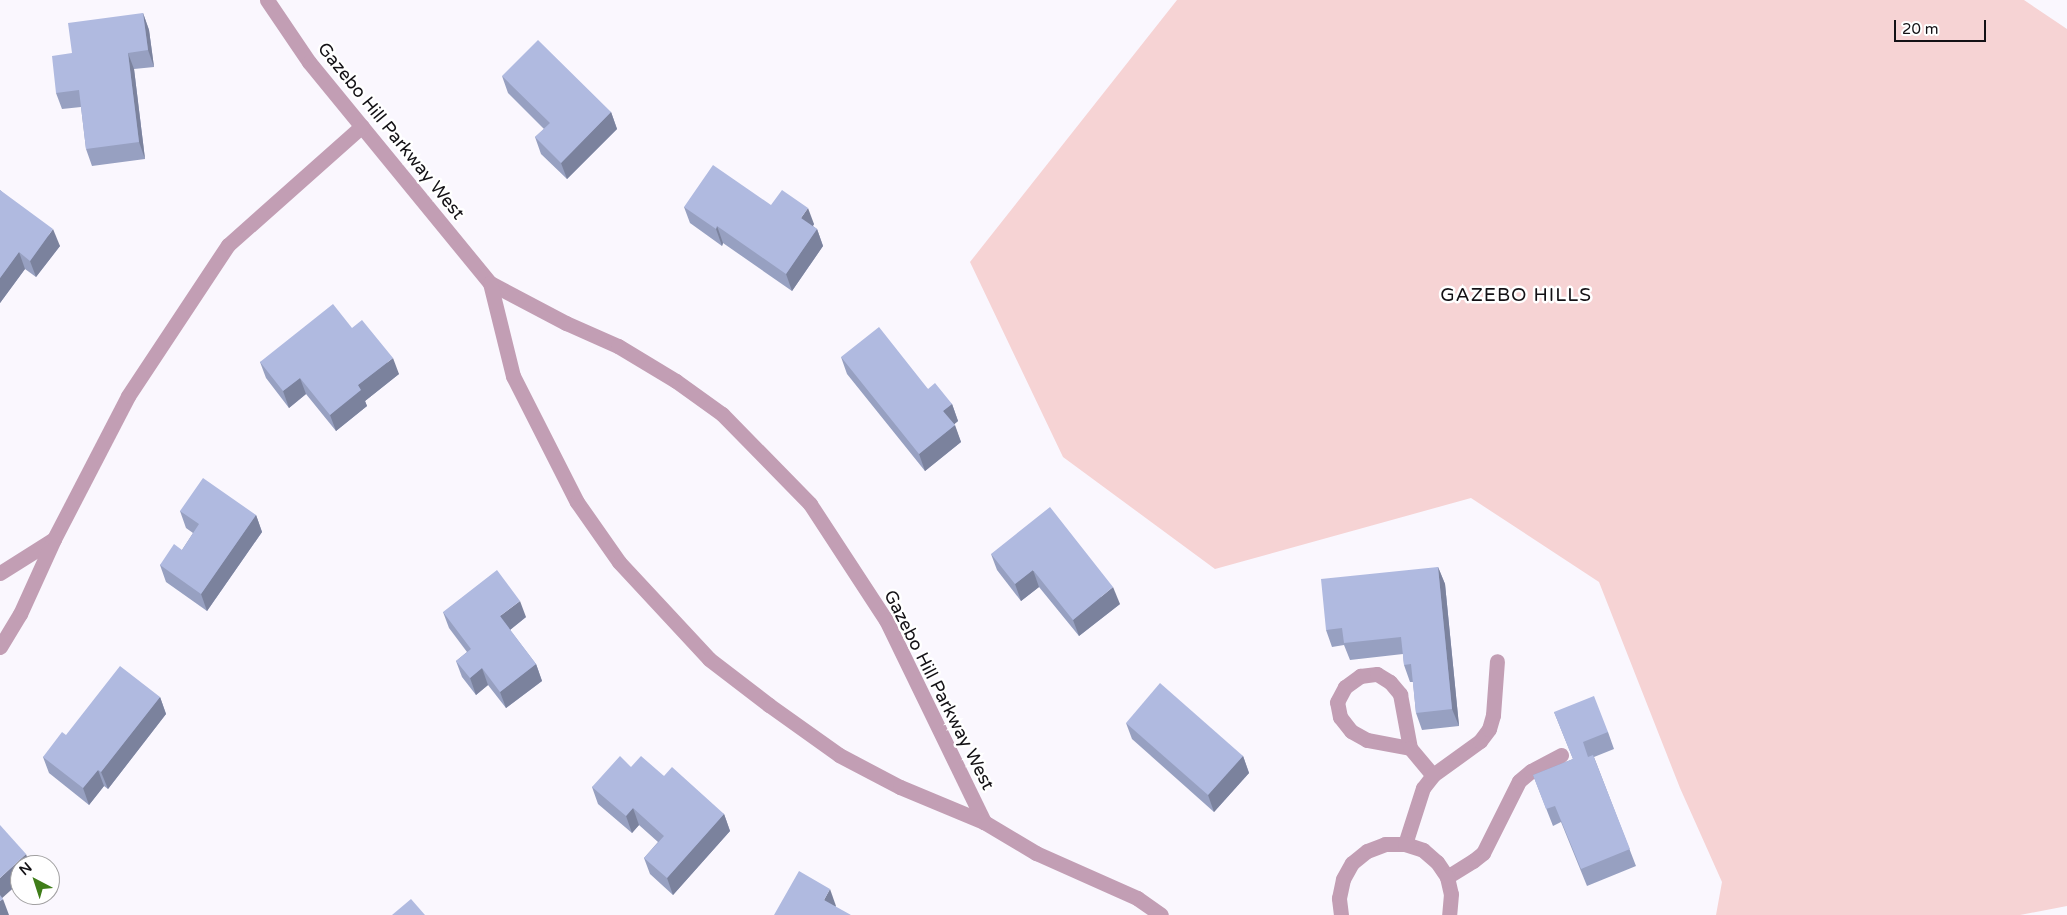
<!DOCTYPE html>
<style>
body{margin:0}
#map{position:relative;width:2067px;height:915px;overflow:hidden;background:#faf7fe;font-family:"Varela Round",sans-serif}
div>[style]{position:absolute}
.green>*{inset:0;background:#f6d3d4}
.street>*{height:15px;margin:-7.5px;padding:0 7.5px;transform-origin:7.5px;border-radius:7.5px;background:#c29eb4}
.wall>*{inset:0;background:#97a0c1}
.shaded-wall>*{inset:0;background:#7b829d}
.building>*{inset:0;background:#b0bae0}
span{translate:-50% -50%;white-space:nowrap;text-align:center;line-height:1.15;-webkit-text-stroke:5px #fff;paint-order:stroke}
.street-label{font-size:18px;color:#131115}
.neighbourhood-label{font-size:19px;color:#131115;letter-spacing:1px}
.north{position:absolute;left:10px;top:855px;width:50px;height:50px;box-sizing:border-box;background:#fff;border:1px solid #a1a0a1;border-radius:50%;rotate:320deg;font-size:14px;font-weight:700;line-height:20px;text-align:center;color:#131115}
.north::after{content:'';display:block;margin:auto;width:18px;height:22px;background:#3f7d19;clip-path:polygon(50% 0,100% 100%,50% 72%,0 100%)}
.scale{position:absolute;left:1894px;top:20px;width:92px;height:22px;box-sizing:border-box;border:2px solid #131115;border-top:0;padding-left:6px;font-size:15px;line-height:18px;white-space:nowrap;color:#131115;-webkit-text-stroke:4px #fff;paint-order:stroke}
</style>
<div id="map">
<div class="green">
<i style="clip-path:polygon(1177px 0,2024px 0,2067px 29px,2067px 906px,2020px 915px,1716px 915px,1722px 882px,1680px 788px,1599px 582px,1471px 498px,1215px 569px,1063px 457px,970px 262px)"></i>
</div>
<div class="street">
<i style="left:267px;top:0;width:75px;rotate:55.9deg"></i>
<i style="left:309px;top:62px;width:286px;rotate:50.7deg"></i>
<i style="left:490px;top:283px;width:86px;rotate:27.8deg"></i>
<i style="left:566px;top:323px;width:57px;rotate:23.9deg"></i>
<i style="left:618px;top:346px;width:68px;rotate:31.1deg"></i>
<i style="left:676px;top:381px;width:57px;rotate:35.7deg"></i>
<i style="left:722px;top:414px;width:126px;rotate:45.6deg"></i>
<i style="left:810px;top:504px;width:139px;rotate:56.8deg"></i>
<i style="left:886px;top:620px;width:225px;rotate:64.1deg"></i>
<i style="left:490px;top:283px;width:96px;rotate:76.1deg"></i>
<i style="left:513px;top:376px;width:141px;rotate:63.1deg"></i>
<i style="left:577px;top:502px;width:73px;rotate:55deg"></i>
<i style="left:619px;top:562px;width:132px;rotate:47.1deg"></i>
<i style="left:709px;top:659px;width:76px;rotate:37.5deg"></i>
<i style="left:769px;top:705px;width:86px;rotate:35.5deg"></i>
<i style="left:839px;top:755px;width:69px;rotate:27.7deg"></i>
<i style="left:900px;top:787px;width:91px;rotate:22.6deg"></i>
<i style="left:984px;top:822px;width:61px;rotate:30.8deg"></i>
<i style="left:1036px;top:853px;width:111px;rotate:24deg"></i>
<i style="left:1137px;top:898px;width:29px;rotate:35deg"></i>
<i style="left:0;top:573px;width:64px;rotate:-32.2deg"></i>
<i style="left:0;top:647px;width:39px;rotate:-59deg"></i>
<i style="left:20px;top:614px;width:82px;rotate:-65.6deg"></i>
<i style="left:54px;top:539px;width:161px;rotate:-62.6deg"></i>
<i style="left:128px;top:396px;width:181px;rotate:-56.5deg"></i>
<i style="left:228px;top:245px;width:179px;rotate:-41.6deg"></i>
<i style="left:1410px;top:748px;width:44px;rotate:-169.5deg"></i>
<i style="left:1367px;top:740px;width:18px;rotate:-151deg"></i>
<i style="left:1351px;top:731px;width:18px;rotate:-128deg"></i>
<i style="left:1340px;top:717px;width:15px;rotate:-101deg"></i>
<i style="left:1337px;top:702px;width:17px;rotate:-62deg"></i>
<i style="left:1345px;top:687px;width:19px;rotate:-36deg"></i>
<i style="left:1360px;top:676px;width:17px;rotate:-7deg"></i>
<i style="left:1377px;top:674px;width:15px;rotate:32deg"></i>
<i style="left:1390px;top:682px;width:16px;rotate:50deg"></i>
<i style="left:1400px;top:694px;width:55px;rotate:79.5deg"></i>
<i style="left:1410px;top:748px;width:35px;rotate:50deg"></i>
<i style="left:1405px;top:844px;width:59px;rotate:-72.2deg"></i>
<i style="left:1423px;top:788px;width:16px;rotate:-52deg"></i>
<i style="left:1433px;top:775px;width:58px;rotate:-35.9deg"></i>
<i style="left:1480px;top:741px;width:15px;rotate:-53deg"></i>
<i style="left:1489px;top:729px;width:15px;rotate:-74deg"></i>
<i style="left:1493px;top:715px;width:54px;rotate:-85.8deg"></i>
<i style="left:1447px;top:877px;width:31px;rotate:-32deg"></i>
<i style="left:1473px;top:861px;width:13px;rotate:-39deg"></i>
<i style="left:1483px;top:853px;width:80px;rotate:-63.4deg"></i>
<i style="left:1519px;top:781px;width:16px;rotate:-40deg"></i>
<i style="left:1531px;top:771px;width:34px;rotate:-28deg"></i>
<i style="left:1341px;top:915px;width:17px;rotate:-97deg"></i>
<i style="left:1339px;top:898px;width:19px;rotate:-78deg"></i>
<i style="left:1343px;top:879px;width:18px;rotate:-61deg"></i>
<i style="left:1352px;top:863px;width:19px;rotate:-39deg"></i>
<i style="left:1367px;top:851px;width:19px;rotate:-21deg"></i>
<i style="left:1385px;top:844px;width:20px"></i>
<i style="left:1405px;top:844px;width:19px;rotate:18deg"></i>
<i style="left:1423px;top:850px;width:18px;rotate:41deg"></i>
<i style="left:1437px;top:862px;width:18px;rotate:56deg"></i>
<i style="left:1447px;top:877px;width:17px;rotate:77deg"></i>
<i style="left:1451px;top:894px;width:21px;rotate:95deg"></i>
</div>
<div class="wall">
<i style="clip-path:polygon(143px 13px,149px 30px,154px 67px,134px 69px,145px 159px,92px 166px,86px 149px,81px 107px,62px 109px,56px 93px,72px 53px)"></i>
<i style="clip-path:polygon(502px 76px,611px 112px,617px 129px,567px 179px,541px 154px,535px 137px,544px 129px,508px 93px)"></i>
<i style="clip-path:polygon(0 190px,60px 246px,36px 277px,25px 269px,0 303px)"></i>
<i style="clip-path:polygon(771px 205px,814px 224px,813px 226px,817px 229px,823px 246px,792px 291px,723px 243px,722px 246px,690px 223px,684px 207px)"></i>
<i style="clip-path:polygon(352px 328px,399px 374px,365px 401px,367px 406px,336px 431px,306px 394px,289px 408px,266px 378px,260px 362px)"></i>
<i style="clip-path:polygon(841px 357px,928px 389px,952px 404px,958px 421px,954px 424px,961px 442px,925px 471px,847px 374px)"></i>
<i style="clip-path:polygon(180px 511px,256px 515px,262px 532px,207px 611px,166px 582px,160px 565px,182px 550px,193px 533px,186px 528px)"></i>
<i style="clip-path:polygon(991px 554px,1120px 604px,1079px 636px,1039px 587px,1021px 601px,997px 570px)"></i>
<i style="clip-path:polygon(1438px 567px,1445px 584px,1459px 726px,1422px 730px,1416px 713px,1413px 682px,1410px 682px,1404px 665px,1403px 654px,1350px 660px,1344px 645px,1332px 647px,1326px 630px)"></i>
<i style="clip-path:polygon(443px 612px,526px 617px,510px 630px,536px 664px,542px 681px,506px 708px,488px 685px,476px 695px,462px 677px,456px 661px,467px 652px,449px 628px)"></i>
<i style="clip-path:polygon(160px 697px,166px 714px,108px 789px,104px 786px,89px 805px,49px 773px,43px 757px)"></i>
<i style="clip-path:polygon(1554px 712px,1608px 732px,1614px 749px,1594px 757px,1636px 866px,1587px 886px,1561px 822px,1553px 826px,1533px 775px,1573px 759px)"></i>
<i style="clip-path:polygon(1126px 723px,1243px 756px,1249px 773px,1214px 812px,1132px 739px)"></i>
<i style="clip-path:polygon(631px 767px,664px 776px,724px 814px,730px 831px,673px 895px,650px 874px,644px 858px,658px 842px,639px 825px,632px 833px,598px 804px,592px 787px)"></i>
</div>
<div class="shaded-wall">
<i style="clip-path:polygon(143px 13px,149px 30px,154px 67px,148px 50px)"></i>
<i style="clip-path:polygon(128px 53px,134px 69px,145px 159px,139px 142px)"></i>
<i style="clip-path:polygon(611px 112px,617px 129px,567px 179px,561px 163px)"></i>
<i style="clip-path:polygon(808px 208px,814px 224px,807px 235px,801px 218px)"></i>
<i style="clip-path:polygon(717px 226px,723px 243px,722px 246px,716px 229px)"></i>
<i style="clip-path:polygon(53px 229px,60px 246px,36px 277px,30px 261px)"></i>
<i style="clip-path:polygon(817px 229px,823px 246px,792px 291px,786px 274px)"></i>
<i style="clip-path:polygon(19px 252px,25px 269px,0 303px,0 278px)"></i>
<i style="clip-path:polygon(393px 358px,399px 374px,365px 401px,367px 406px,336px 431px,330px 415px,358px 385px)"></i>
<i style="clip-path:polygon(300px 378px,306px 394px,289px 408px,283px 391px)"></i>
<i style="clip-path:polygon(952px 404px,958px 421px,950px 428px,943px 411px)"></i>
<i style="clip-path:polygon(955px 425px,961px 442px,925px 471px,919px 454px)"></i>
<i style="clip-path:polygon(256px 515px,262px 532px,207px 611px,201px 594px)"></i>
<i style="clip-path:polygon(1438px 567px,1445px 584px,1459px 726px,1452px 709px)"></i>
<i style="clip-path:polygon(1033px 570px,1039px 587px,1021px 601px,1015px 584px)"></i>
<i style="clip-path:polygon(1113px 587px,1120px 604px,1079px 636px,1073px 620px)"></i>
<i style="clip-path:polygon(520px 601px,526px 617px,506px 633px,500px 616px)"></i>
<i style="clip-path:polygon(536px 664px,542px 681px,506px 708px,500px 692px)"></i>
<i style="clip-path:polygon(482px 668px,488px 685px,476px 695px,470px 678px)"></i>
<i style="clip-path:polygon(160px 697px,166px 714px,108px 789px,101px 772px)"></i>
<i style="clip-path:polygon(1243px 756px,1249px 773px,1214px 812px,1208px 795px)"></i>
<i style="clip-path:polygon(98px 770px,104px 786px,89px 805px,83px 788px)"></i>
<i style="clip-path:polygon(633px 808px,639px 825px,632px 833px,626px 816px)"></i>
<i style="clip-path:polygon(724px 814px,730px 831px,673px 895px,667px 878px)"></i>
<i style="clip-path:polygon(26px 854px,30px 865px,20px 865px,20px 882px,0 900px,0 878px)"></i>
<i style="clip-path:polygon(830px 889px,836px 906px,831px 915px,824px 900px)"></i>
<i style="clip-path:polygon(3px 899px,9px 915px,0 915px,0 901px)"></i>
</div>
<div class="building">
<i style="clip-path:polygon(143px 13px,148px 50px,128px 53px,139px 142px,86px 149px,79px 90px,56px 93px,52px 56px,72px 53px,68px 23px)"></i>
<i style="clip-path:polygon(538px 40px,611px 112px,561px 163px,535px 137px,550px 123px,502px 76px)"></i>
<i style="clip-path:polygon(713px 165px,771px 205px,782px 190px,808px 208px,801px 218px,817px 229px,786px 274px,717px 226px,716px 229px,684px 207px)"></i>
<i style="clip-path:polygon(0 190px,53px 229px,30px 261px,19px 252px,0 278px)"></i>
<i style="clip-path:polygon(333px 304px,352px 328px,362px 320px,393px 358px,358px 385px,361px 390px,330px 415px,300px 378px,283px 391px,260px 362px)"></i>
<i style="clip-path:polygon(879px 327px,928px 389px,935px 383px,952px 404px,943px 411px,955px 425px,919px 454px,841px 357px)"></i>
<i style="clip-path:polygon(203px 478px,256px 515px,201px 594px,160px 565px,174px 544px,182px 550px,199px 524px,180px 511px)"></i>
<i style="clip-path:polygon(1050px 507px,1113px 587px,1073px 620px,1033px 570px,1015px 584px,991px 554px)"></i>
<i style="clip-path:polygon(1438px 567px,1452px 709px,1416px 713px,1411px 664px,1404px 665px,1401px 637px,1344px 643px,1342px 628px,1326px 630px,1321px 579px)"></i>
<i style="clip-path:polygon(497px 570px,520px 601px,500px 616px,536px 664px,500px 692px,482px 668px,470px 678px,456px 661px,471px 649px,443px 612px)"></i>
<i style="clip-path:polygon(120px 666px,160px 697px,101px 772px,98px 770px,83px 788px,43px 757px,62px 732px,66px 735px)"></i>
<i style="clip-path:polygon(1160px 683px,1243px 756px,1208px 795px,1126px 723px)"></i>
<i style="clip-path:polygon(1594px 696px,1608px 732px,1583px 742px,1588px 757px,1593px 755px,1630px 849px,1581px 869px,1555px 806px,1546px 809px,1533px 775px,1573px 759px,1554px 712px)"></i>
<i style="clip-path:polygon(620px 756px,631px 767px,641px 756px,664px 776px,672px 767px,724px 814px,667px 878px,644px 858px,664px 836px,633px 808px,626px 816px,592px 787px)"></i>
<i style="clip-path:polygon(0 825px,26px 854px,0 878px)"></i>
<i style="clip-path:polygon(799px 871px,830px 889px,824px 900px,851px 915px,774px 915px)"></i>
<i style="clip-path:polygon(0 895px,3px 899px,0 901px)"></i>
<i style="clip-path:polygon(411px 899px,425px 915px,392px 915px)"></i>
</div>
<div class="street-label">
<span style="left:391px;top:131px;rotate:51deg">Gazebo Hill Parkway West</span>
<span style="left:939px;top:690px;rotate:63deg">Gazebo Hill Parkway West</span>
</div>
<div class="neighbourhood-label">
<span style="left:1516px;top:296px">GAZEBO HILLS</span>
</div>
<div class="north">N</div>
<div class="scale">20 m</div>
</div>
